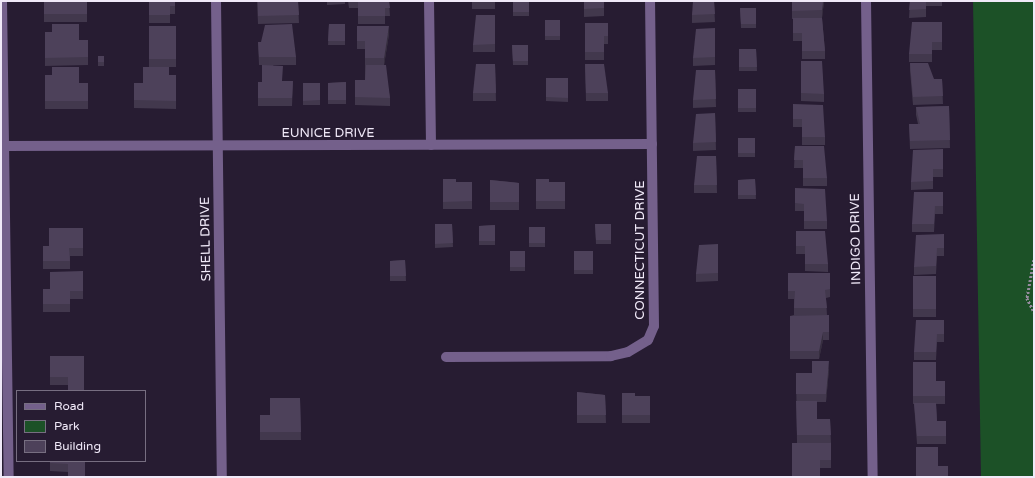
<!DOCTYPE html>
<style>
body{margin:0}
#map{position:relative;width:1035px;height:478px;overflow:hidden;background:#271c32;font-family:"Varela Round",sans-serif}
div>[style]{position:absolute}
.green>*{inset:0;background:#1c5127}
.path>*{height:2.5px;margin-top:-1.25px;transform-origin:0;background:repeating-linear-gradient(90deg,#958c9e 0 2px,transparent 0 4px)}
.street>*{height:10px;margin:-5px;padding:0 5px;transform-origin:5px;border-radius:5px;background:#74608b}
.wall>*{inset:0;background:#42384d}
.shaded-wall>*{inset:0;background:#362e3f}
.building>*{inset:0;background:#4d415a}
span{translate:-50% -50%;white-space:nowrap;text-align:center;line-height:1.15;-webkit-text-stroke:3px #271c32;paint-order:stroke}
.street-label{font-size:13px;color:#f0e9f8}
.frame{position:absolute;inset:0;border:2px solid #f0e9f8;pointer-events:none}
.legend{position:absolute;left:16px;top:390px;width:130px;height:72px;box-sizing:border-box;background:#271c32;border:1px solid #776e81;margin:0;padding:5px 7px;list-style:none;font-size:12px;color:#f0e9f8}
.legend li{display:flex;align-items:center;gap:8px;height:20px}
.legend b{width:20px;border:1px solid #776e81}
</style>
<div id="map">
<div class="green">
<i style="clip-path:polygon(973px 1px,1034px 1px,1034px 477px,981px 477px)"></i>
</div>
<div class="path">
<i style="left:1034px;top:260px;width:39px;rotate:100deg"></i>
<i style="left:1027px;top:298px;width:16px;rotate:63deg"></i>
</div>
<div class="street">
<i style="left:2px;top:1px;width:476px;rotate:89.2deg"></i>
<i style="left:216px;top:1px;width:476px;rotate:89.3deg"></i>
<i style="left:429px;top:1px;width:144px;rotate:89.2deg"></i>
<i style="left:866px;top:1px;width:476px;rotate:89.2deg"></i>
<i style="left:4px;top:146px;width:648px;rotate:-0.18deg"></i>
<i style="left:446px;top:357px;width:165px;rotate:-0.3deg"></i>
<i style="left:611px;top:356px;width:17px;rotate:-13deg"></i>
<i style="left:628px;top:352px;width:23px;rotate:-31deg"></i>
<i style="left:648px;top:340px;width:15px;rotate:-67deg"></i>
<i style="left:654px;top:326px;width:325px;rotate:-90.7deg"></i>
</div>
<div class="wall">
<i style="clip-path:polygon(44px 1px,87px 1px,87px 22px,44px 22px)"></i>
<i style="clip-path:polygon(149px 1px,175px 1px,175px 14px,170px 14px,170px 23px,149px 23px)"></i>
<i style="clip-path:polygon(257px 1px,298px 1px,299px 23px,258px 24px)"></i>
<i style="clip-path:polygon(327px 1px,345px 1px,345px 4px,327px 5px)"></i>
<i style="clip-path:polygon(348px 1px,389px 1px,390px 16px,385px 16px,385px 24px,358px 24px,358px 8px,349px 8px)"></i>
<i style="clip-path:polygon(472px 1px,495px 1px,495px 9px,472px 9px)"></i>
<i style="clip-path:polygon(513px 1px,529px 1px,529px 16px,513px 16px)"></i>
<i style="clip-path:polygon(584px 1px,604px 1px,604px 16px,584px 17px)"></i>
<i style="clip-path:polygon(714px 1px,715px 22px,692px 23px,692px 15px)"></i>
<i style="clip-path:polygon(792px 1px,824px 1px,822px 18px,825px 51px,825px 59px,802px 59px,802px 41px,793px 41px,793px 19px,792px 19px)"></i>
<i style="clip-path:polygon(910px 1px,942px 1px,942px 6px,926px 6px,926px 17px,909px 18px)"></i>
<i style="clip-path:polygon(740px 8px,756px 8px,756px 28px,741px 28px)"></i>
<i style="clip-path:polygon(495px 15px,495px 52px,473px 52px,473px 45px)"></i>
<i style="clip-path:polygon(545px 20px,560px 20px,560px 40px,545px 40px)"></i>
<i style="clip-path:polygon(942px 22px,942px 50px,932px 50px,932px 62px,909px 62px,909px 54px)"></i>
<i style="clip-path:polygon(585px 23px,608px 23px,608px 44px,604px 44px,604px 60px,585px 60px)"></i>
<i style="clip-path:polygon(329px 24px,345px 24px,345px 45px,328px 45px)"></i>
<i style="clip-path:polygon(149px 26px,176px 26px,176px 67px,153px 67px,169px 75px,176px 75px,176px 109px,134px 108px,134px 83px,143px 83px,149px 67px)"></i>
<i style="clip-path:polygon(357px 26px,389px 34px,384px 65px,390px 98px,390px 106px,355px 105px,355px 80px,365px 80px,365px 49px,357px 49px)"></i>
<i style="clip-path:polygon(715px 28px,715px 65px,693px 66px,693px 58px)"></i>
<i style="clip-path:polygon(45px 32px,79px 40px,88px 40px,88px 65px,45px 66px)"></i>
<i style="clip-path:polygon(258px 42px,296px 57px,296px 65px,273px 65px,282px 81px,293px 81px,292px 106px,258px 106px,258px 82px,262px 82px,262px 65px,259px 65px)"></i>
<i style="clip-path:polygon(512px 45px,528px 45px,528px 65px,513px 65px)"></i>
<i style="clip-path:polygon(739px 49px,756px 49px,757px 71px,739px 71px)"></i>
<i style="clip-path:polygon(98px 56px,104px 56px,104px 66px,98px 66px)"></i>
<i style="clip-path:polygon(801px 61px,824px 94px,824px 102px,801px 101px)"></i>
<i style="clip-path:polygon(910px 63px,934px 79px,942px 79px,943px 104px,913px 105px,910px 71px)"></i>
<i style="clip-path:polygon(495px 64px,496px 101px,473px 101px,473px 93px)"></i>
<i style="clip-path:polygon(585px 64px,608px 93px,608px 101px,586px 101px)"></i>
<i style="clip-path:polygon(715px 70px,716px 107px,693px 108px,693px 100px)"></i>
<i style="clip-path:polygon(45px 75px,52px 75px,79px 83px,88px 83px,88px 109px,45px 109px)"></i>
<i style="clip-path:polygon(546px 78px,568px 78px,568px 102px,546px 101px)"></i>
<i style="clip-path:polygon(346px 82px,346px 104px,328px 104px,328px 83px)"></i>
<i style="clip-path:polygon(303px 83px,320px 83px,320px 105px,303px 105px)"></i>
<i style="clip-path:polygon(738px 89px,756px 89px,756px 112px,738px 112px)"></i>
<i style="clip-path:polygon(793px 104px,825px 137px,825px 145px,802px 145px,802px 127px,793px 127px)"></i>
<i style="clip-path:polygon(949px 106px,950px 148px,910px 149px,909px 124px,918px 124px,916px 115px,916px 107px)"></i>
<i style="clip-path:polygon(715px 113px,716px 150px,693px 151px,693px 143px)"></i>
<i style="clip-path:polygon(738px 138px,755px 138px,755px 157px,738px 157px)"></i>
<i style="clip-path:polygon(795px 146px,827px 178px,827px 186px,803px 186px,803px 168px,794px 168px)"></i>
<i style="clip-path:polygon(943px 149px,943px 177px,933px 177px,933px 189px,911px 190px,911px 182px)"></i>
<i style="clip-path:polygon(716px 156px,717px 193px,694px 193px,694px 185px)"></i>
<i style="clip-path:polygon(443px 179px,456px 182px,472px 182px,472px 209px,443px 209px)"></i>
<i style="clip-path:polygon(536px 179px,549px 182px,565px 182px,565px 209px,536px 209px)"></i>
<i style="clip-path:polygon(755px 179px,756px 199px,738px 199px,738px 180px)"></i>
<i style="clip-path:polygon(490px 180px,519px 183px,519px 210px,490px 210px)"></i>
<i style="clip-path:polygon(795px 188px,827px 221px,827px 229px,804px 229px,804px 211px,795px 211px)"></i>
<i style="clip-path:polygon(943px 192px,943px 214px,935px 214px,934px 232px,912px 232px,912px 224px)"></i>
<i style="clip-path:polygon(435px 224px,452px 224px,453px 247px,435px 248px)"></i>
<i style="clip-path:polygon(595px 224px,611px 224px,611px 244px,596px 244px)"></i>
<i style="clip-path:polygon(495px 225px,495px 245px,479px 245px,479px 226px)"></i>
<i style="clip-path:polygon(529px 227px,545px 227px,545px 247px,529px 247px)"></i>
<i style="clip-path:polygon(83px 228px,83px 256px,70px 256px,70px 269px,43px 269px,43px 246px,49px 246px)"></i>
<i style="clip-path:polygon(796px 231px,828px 264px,828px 272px,805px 271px,805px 254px,796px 254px)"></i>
<i style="clip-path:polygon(944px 234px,944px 256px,937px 256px,936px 274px,914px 275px,914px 267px)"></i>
<i style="clip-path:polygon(718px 244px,718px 281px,696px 282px,696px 274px)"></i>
<i style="clip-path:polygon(510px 251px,525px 251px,525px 271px,510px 271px)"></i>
<i style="clip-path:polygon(574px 251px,593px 251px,593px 274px,574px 274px)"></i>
<i style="clip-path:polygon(405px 260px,406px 281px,390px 281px,390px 261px)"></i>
<i style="clip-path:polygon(83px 271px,83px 299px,70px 299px,70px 312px,43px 312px,43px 289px,50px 289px)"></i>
<i style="clip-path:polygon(788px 273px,830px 273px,830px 297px,826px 298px,827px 315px,829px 315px,829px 340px,823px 340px,819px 359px,790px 359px,790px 316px,794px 315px,794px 299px,788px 299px)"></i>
<i style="clip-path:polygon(913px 276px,936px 276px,936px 317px,913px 317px)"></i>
<i style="clip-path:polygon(944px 320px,944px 342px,937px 342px,936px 360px,914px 360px,914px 352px)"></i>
<i style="clip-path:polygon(50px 356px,84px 356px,84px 391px,68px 391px,68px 385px,50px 385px)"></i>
<i style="clip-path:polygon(913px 362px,936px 381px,945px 381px,945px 404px,936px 404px,937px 421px,946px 421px,946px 444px,917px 444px,914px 404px,913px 404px)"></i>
<i style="clip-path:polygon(829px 369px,826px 402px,817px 402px,817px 419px,830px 419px,831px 443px,808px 443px,831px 443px,831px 468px,820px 468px,797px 443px,796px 373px,812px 373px)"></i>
<i style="clip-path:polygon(577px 392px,605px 395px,606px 423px,577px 423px)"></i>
<i style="clip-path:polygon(622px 393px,635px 396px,650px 396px,650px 423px,622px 423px)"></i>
<i style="clip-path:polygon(300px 398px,301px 440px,260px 440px,260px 415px,270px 415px)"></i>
<i style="clip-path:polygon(50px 461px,85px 461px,68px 472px,50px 471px)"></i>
</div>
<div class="shaded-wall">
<i style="clip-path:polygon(823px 1px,824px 1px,822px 18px,822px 10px)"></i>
<i style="clip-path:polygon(389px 26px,389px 34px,384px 66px,384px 58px)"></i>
<i style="clip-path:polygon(823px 332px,823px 340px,819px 359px,819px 351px)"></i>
<i style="clip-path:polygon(829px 361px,829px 369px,826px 402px,826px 394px)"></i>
</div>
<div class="building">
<i style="clip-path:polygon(44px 1px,87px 1px,87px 14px,44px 14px)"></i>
<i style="clip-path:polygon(149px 1px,175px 1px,175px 6px,170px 6px,170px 15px,149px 15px)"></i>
<i style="clip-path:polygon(258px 1px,298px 1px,299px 15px,258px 16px)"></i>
<i style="clip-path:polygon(358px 1px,389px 1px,390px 8px,385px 8px,385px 16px,358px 16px)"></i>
<i style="clip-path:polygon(513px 1px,529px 1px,529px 12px,513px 12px)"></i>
<i style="clip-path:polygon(584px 1px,604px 1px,604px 8px,584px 9px)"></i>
<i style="clip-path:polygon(693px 1px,714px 1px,715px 14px,692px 15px)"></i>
<i style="clip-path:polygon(792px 1px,823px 1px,822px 10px,792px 11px)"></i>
<i style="clip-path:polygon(910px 1px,926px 1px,926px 9px,909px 10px)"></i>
<i style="clip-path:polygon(740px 8px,756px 8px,756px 24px,741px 24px)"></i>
<i style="clip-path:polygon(476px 15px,495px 15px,495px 44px,473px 45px)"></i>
<i style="clip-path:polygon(793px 18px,822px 18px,825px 51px,802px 51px,802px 33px,793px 33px)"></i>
<i style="clip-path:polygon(545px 20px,560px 20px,560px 36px,545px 36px)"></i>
<i style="clip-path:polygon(912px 22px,942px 22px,942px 42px,932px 42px,932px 54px,909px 54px)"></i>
<i style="clip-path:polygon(585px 23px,608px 23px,608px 36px,604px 36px,604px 52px,585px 52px)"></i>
<i style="clip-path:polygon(52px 24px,79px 24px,79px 40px,88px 40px,88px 57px,45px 58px,45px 32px,52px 32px)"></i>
<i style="clip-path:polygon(292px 24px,296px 57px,259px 57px,258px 42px,261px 42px,265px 25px)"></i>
<i style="clip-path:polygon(329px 24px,345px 24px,345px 41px,328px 41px)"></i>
<i style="clip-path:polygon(149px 26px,176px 26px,176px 59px,149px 59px)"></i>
<i style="clip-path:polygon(357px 26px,389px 26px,384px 58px,365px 58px,365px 41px,357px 41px)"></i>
<i style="clip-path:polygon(715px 28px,715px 57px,693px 58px,696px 29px)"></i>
<i style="clip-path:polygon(512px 45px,528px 45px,528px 61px,513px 61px)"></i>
<i style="clip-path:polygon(739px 49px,756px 49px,757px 67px,739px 67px)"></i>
<i style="clip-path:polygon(98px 56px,104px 56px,104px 62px,98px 62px)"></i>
<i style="clip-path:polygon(801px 61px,822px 61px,824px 94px,801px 93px)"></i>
<i style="clip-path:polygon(910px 63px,928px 63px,934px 79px,942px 79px,943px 96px,913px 97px)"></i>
<i style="clip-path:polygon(476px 64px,495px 64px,496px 93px,473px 93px)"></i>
<i style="clip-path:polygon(585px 64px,604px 64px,608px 93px,586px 93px)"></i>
<i style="clip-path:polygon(262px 65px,283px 66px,282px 81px,293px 81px,292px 98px,258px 98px,258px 82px,262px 82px)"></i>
<i style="clip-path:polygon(366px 65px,386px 65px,390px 98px,355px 97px,355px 80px,365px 80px)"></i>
<i style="clip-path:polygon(52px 67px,79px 67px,79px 83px,88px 83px,88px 101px,45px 101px,45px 75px,52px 75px)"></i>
<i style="clip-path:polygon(143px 67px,169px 67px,169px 75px,176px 75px,176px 101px,134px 100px,134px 83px,143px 83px)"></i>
<i style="clip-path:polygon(696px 70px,715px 70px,716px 99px,693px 100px)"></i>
<i style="clip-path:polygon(546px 78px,568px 78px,568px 98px,546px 97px)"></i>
<i style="clip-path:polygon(346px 82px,346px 100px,328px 100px,328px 83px)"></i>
<i style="clip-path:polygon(303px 83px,320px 83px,320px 100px,303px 101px)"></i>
<i style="clip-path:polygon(738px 89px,756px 89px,756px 108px,738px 108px)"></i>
<i style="clip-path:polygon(793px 104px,823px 105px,825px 137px,802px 137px,802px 119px,793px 119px)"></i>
<i style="clip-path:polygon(949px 106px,950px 140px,910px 141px,909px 124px,920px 124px,916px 107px)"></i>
<i style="clip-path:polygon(715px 113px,716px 142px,693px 143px,696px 114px)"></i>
<i style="clip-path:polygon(738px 138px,755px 138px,755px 153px,738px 153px)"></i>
<i style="clip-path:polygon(795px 146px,824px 146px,827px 178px,803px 178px,803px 160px,794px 160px)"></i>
<i style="clip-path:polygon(943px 149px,943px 169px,933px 169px,933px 181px,911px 182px,913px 150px)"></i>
<i style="clip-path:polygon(697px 156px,716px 156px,717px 185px,694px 185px)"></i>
<i style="clip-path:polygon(443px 179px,456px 179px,456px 182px,472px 182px,472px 201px,443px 202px)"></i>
<i style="clip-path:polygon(536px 179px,549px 179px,549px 182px,565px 182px,565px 201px,536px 201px)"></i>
<i style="clip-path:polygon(755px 179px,756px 195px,738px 195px,738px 180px)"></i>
<i style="clip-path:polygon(490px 180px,519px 183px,519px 202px,490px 202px)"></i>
<i style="clip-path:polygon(795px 188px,825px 189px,827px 221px,804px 221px,804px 204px,795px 203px)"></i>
<i style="clip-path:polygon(914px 192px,943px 192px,943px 206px,935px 206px,934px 224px,912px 224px)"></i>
<i style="clip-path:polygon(435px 224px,452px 224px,453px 243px,435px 244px)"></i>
<i style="clip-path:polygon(595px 224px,611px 224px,611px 240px,596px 240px)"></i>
<i style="clip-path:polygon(495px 225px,495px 241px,479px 241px,479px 226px)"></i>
<i style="clip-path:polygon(529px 227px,545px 227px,545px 243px,529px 243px)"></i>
<i style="clip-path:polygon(49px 228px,83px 228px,83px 248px,69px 248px,70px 261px,43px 261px,43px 246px,49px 246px)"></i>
<i style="clip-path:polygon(796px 231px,825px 231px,828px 264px,805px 264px,805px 246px,796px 246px)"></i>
<i style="clip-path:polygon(944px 234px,944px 248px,937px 248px,936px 266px,914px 267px,916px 235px)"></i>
<i style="clip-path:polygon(718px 244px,718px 273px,696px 274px,699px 245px)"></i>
<i style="clip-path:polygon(510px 251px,525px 251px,525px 267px,510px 267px)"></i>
<i style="clip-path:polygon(574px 251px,593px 251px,593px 270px,574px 270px)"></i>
<i style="clip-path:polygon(405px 260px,406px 276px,390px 276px,390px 261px)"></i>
<i style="clip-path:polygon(83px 271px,83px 291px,70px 291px,70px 304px,43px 304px,43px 289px,50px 289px,50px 272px)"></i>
<i style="clip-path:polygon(788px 273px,830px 273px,830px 289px,825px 290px,827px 308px,794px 308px,795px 291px,788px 291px)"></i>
<i style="clip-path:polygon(913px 276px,936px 276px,936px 309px,913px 309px)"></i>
<i style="clip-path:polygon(829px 315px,829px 332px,823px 332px,819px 351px,790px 351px,790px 316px)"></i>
<i style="clip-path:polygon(916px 320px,944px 320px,944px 334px,937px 334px,936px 352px,914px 352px)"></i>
<i style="clip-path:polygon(50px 356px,84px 356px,84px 390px,68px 390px,68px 377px,50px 377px)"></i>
<i style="clip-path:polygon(812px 361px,829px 361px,826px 394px,796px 394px,796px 373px,812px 373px)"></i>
<i style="clip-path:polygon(913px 362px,936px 362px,936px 381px,945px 381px,945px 396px,913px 396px)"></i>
<i style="clip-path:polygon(577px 392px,605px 395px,606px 415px,577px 415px)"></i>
<i style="clip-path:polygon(622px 393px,635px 393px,635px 396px,650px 396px,650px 415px,622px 415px)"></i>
<i style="clip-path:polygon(270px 398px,300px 398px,301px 432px,260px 432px,260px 415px,270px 415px)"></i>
<i style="clip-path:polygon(796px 401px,817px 401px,817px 419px,830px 419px,831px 435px,797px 435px)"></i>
<i style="clip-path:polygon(914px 403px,936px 403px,937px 421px,946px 421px,946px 436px,917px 436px)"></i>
<i style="clip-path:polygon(792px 443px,831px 443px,831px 460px,820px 460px,820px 477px,792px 477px)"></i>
<i style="clip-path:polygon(916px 447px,938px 447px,938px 466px,948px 466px,948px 477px,916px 477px)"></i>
<i style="clip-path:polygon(50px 461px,85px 461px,85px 477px,68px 477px,68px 464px,50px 463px)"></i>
</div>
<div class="street-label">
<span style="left:328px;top:133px">EUNICE DRIVE</span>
<span style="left:206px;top:239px;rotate:-91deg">SHELL DRIVE</span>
<span style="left:856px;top:239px;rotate:-91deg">INDIGO DRIVE</span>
<span style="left:640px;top:250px;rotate:-90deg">CONNECTICUT DRIVE</span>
</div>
<div class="frame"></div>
<ul class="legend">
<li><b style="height:5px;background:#74608b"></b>Road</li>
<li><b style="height:11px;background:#1c5127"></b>Park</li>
<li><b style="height:11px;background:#4d415a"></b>Building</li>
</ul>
</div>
